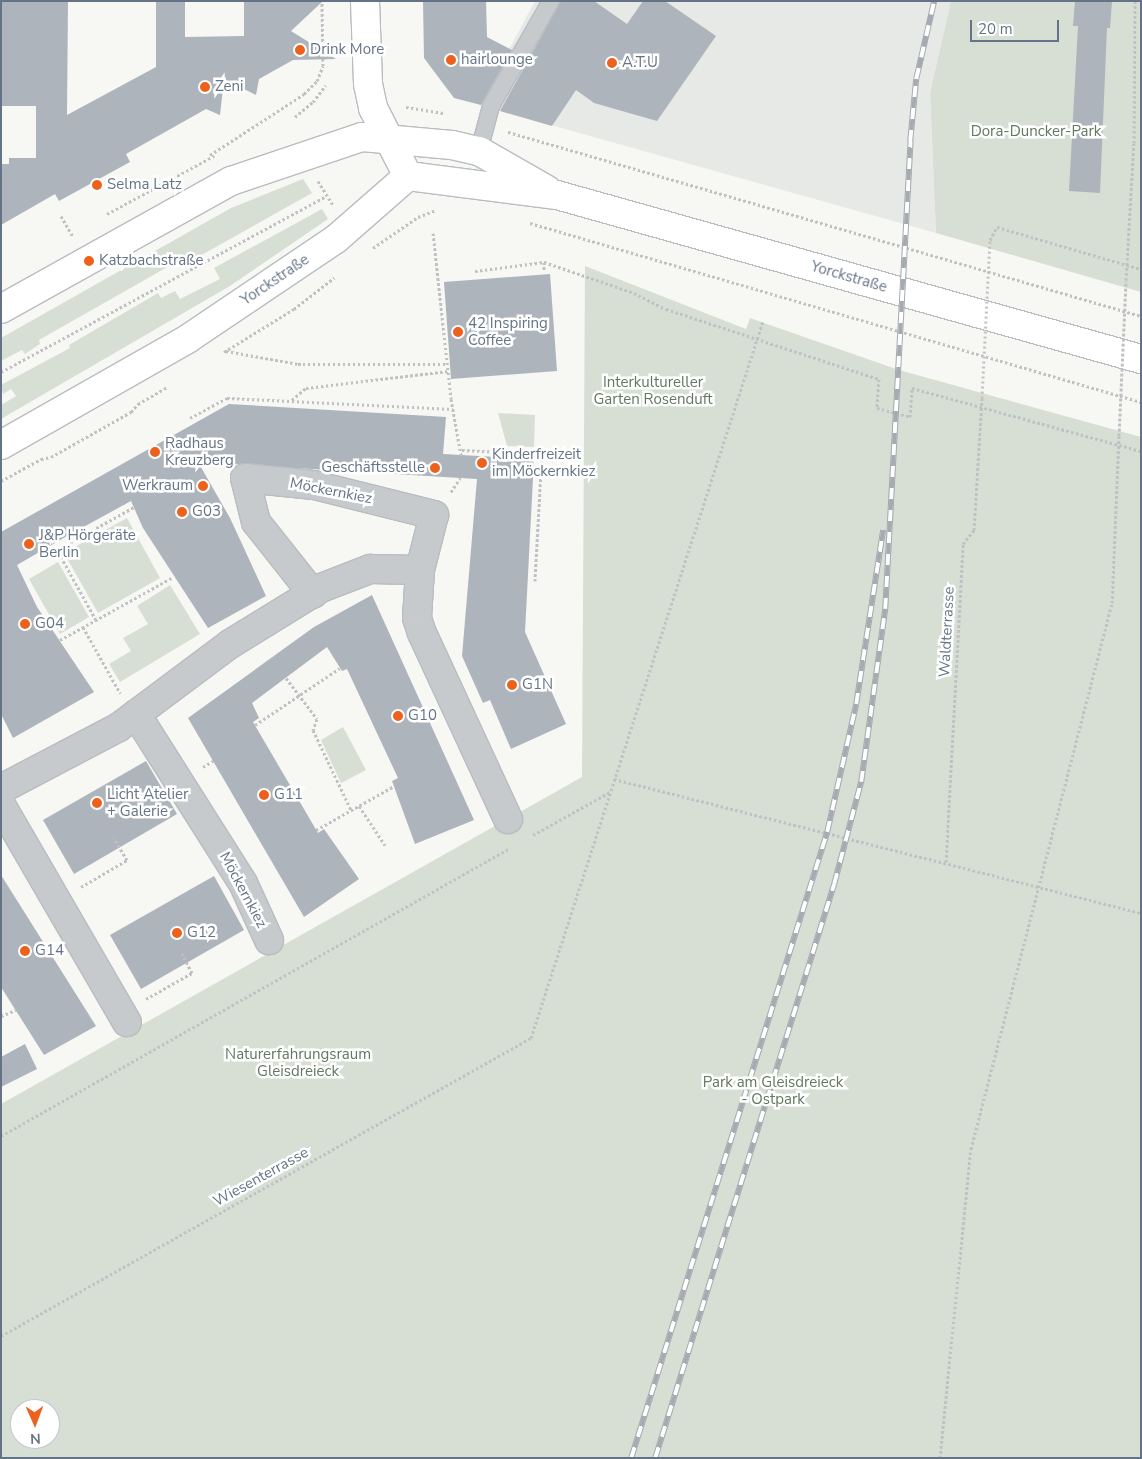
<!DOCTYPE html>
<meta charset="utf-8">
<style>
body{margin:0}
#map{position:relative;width:1142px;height:1459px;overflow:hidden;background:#f7f7f3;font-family:"Nunito Sans",sans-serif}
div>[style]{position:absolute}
.built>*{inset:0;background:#e7e9e7}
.green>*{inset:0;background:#d7dfd4}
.building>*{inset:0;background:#adb4bb}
.path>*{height:3px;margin-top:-1.5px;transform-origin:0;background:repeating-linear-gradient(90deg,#c0c1c4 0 2.5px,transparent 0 5px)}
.roads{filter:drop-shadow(1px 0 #b8bdc2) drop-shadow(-1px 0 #b8bdc2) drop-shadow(0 1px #b8bdc2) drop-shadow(0 -1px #b8bdc2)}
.service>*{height:16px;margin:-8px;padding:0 8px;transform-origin:8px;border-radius:8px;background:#c6cacd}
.minor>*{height:28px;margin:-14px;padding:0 14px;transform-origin:14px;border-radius:14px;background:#c6cacd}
.secondary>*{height:28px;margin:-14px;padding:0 14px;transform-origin:14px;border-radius:14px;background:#fff}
.rail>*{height:5.5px;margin-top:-2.75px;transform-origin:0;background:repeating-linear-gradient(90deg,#fff 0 11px,#a6abb2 0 22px);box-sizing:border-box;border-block:1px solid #a6abb2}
.path-bridge>*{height:3px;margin-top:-1.5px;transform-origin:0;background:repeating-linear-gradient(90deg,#c0c1c4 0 2.5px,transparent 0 5px)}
.dots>*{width:14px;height:14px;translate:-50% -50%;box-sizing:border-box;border:2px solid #fff;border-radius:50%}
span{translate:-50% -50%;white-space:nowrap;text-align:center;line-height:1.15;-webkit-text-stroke:5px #fff;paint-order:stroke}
.poi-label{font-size:15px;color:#647486}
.left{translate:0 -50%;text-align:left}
.right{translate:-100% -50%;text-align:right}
.park-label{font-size:15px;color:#62785f}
.street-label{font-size:15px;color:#647486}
.frame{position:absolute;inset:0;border:2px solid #647486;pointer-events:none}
.north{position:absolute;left:10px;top:1399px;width:50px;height:50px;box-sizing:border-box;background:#fff;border:1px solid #c1c7cf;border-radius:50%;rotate:178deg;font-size:14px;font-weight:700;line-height:20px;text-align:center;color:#647486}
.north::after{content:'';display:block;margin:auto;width:18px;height:22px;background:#ed611d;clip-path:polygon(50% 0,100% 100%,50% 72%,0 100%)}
.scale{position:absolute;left:970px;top:20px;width:89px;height:22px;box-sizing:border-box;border:2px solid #647486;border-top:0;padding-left:6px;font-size:15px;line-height:18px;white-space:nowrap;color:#647486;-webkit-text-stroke:4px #fff;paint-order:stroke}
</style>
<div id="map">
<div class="built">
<i style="clip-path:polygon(535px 1px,951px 1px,930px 93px,936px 233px,479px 105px)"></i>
</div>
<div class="green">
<i style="clip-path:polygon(951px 1px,1141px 1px,1141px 292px,936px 233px,930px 93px)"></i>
<i style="clip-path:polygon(303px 179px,312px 193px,182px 266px,178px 261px,39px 340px,40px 344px,25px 354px,22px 350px,1px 361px,1px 338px,231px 208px)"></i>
<i style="clip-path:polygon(322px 209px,328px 219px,230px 286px,1px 419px,1px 405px,16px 396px,11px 389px,3px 394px,1px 385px,70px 348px,69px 345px,158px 293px,161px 298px,175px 291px,180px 299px,220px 279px,214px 268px)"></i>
<i style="clip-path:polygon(evenodd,585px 266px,746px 329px,750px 318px,899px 370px,1141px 437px,1141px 1458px,1px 1458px,1px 1104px,582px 777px,585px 266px,20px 1409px,50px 1409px,50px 1439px,20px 1439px,20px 1409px)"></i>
<i style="clip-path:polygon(498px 413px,535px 415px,534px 447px,507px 446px)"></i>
<i style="clip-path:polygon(127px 518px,160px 578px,98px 613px,64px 553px)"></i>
<i style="clip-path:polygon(58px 562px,89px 617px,60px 634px,29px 579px)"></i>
<i style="clip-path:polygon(170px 585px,200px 634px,120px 682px,109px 664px,131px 651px,123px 638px,148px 624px,137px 606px)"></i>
<i style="clip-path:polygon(343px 727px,366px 770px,341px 783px,321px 740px)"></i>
</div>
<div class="building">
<i style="clip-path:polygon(1px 1px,68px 1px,67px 115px,156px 67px,156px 1px,185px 1px,185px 37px,244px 36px,244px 1px,323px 1px,291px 31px,336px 59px,293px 60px,259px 79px,256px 95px,224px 79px,220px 115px,206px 109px,126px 154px,130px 162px,59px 201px,55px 194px,1px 225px,1px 164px,9px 164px,9px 158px,36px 158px,36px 106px,1px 106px)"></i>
<i style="clip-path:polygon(423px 1px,486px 1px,487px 37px,512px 50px,481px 105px,454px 98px,424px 58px)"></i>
<i style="clip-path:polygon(561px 1px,594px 1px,627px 24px,643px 1px,665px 1px,716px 36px,657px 121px,594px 103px,576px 90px,552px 126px,500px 111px)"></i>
<i style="clip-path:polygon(1075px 1px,1112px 1px,1110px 28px,1107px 28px,1100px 193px,1069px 191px,1078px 26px,1073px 26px)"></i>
<i style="clip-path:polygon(550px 274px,557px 371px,451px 379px,444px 282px)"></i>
<i style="clip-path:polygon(229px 404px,446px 417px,443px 454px,534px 459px,525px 632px,566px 724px,511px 749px,490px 700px,483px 703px,462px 656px,477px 479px,198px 462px,230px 518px,266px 596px,208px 628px,143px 528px,131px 501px,67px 536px,17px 565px,37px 607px,94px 692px,13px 738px,1px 714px,1px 532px)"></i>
<i style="clip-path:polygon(372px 595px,474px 820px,415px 844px,392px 781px,398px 778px,347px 669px,342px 671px,327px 647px,252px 703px,259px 718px,253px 722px,318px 833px,324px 829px,359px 879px,304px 917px,188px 718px,314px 627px)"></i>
<i style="clip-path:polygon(146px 761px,177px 814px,74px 874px,43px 820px)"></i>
<i style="clip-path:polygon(1px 875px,96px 1026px,44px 1055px,1px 987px)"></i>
<i style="clip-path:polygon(214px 876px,244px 930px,141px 989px,110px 935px)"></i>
<i style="clip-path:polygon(25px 1044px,37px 1069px,1px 1087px,1px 1057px)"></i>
</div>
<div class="path">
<i style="left:406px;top:107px;width:38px;rotate:9deg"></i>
<i style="left:295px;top:117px;width:23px;rotate:-40deg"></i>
<i style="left:313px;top:102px;width:21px;rotate:-53deg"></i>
<i style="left:508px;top:132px;width:659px;rotate:16.21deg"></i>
<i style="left:210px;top:155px;width:112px;rotate:-33deg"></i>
<i style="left:304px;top:94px;width:18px;rotate:-45deg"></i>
<i style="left:317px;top:81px;width:16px;rotate:-68deg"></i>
<i style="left:323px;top:66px;width:65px;rotate:-90.9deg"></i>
<i style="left:318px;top:181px;width:28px;rotate:58deg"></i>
<i style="left:107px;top:214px;width:122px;rotate:-28.5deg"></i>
<i style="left:61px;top:216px;width:24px;rotate:60deg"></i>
<i style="left:530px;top:223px;width:637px;rotate:16.33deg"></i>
<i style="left:433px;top:233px;width:167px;rotate:83.8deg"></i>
<i style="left:451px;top:399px;width:57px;rotate:79.9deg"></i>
<i style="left:990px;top:240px;width:15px;rotate:-62deg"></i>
<i style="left:997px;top:227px;width:150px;rotate:16.3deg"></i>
<i style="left:373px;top:248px;width:55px;rotate:-34.6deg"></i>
<i style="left:418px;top:217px;width:19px;rotate:-21deg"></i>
<i style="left:544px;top:262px;width:95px;rotate:19deg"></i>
<i style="left:634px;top:293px;width:36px;rotate:27deg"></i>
<i style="left:666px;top:309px;width:224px;rotate:18.2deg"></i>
<i style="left:879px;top:379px;width:29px;rotate:94deg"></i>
<i style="left:877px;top:408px;width:34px;rotate:15deg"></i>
<i style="left:910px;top:417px;width:29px;rotate:-86deg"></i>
<i style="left:912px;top:388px;width:238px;rotate:15.4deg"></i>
<i style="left:475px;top:271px;width:70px;rotate:-7.4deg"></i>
<i style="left:544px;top:262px;width:9px;rotate:90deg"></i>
<i style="left:1126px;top:280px;width:137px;rotate:-86.7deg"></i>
<i style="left:1134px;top:143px;width:142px;rotate:-89.6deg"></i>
<i style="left:226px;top:351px;width:73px;rotate:10.2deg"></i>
<i style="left:298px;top:364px;width:149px"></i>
<i style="left:224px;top:352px;width:82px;rotate:-31.6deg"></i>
<i style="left:294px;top:309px;width:51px;rotate:-37.8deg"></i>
<i style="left:1px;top:372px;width:370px;rotate:-28.4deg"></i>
<i style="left:292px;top:400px;width:18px;rotate:-41deg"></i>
<i style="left:306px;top:388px;width:143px;rotate:-6.8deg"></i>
<i style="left:190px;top:418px;width:42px;rotate:-28.4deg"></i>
<i style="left:227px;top:398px;width:226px;rotate:2.8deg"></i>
<i style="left:462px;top:450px;width:80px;rotate:2.9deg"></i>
<i style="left:542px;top:454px;width:127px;rotate:93.2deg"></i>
<i style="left:1px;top:481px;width:46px;rotate:-28.8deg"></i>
<i style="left:41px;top:459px;width:10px;rotate:-11deg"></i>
<i style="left:51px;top:457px;width:92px;rotate:-29.4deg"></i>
<i style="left:131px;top:412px;width:11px;rotate:-49deg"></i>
<i style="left:138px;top:404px;width:34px;rotate:-30deg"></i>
<i style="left:451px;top:492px;width:17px;rotate:-57deg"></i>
<i style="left:96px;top:620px;width:80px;rotate:-119.1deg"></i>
<i style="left:57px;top:550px;width:88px;rotate:-29.2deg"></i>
<i style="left:83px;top:627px;width:76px;rotate:60.7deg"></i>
<i style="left:60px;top:640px;width:129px;rotate:-29.1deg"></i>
<i style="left:286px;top:678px;width:51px;rotate:52.9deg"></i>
<i style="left:317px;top:719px;width:12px;rotate:110deg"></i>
<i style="left:313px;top:730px;width:89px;rotate:64.6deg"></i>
<i style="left:255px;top:725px;width:102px;rotate:-33.8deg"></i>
<i style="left:203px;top:767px;width:12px;rotate:-31deg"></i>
<i style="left:614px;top:779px;width:544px;rotate:14.27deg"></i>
<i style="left:359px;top:806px;width:47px;rotate:56.3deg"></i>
<i style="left:316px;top:830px;width:90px;rotate:-29.4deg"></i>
<i style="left:533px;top:835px;width:88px;rotate:-29.2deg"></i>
<i style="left:946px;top:862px;width:318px;rotate:-86.9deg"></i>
<i style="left:963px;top:544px;width:18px;rotate:-52deg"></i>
<i style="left:974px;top:530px;width:132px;rotate:-86.5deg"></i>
<i style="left:81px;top:887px;width:53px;rotate:-30.4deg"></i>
<i style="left:127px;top:860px;width:26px;rotate:-121deg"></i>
<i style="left:146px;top:999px;width:53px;rotate:-29.5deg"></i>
<i style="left:192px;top:973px;width:22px;rotate:-117deg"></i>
<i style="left:1px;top:1016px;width:16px;rotate:-22deg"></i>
<i style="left:1px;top:1136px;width:585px;rotate:-29.5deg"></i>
<i style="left:1px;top:1336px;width:608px;rotate:-29.35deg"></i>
<i style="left:531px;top:1038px;width:754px;rotate:-72.07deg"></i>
<i style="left:940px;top:1458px;width:311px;rotate:-84.3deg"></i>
<i style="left:971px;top:1149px;width:564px;rotate:-75.52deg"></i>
<i style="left:1112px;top:603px;width:167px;rotate:-87.6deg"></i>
</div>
<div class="roads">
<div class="service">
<i style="left:479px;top:151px;width:47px;rotate:-75.1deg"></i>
<i style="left:491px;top:106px;width:121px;rotate:-60.3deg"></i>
</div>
<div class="minor">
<i style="left:313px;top:594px;width:92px;rotate:-128.4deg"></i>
<i style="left:256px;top:522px;width:45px;rotate:-104deg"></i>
<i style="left:245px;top:478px;width:69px;rotate:5.8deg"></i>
<i style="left:314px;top:485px;width:124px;rotate:14deg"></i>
<i style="left:434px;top:515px;width:57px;rotate:104.3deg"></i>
<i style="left:136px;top:714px;width:200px;rotate:57.7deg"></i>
<i style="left:243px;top:883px;width:63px;rotate:65.5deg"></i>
<i style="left:1px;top:789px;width:133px;rotate:-27.7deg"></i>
<i style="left:119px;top:727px;width:139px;rotate:-36.8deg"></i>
<i style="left:230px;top:644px;width:107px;rotate:-31.6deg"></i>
<i style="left:321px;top:588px;width:53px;rotate:-21.2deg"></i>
<i style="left:370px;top:569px;width:50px;rotate:1.1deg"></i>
<i style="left:420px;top:570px;width:48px;rotate:93.6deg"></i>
<i style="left:417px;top:618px;width:16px;rotate:72deg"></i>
<i style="left:422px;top:633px;width:205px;rotate:65.2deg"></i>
<i style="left:1px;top:805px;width:251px;rotate:59.9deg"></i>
</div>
<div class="secondary">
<i style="left:365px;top:1px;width:83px;rotate:87.9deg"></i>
<i style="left:368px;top:84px;width:25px;rotate:78deg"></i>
<i style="left:373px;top:108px;width:76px;rotate:62.8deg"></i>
<i style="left:1px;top:309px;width:263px;rotate:-29.1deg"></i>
<i style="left:231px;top:181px;width:138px;rotate:-18.6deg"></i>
<i style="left:362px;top:137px;width:90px;rotate:5.1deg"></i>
<i style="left:452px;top:145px;width:28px;rotate:13deg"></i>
<i style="left:479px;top:151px;width:78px;rotate:29.8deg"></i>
<i style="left:1px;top:445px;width:216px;rotate:-29.6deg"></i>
<i style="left:189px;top:338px;width:177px;rotate:-34deg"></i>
<i style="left:336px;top:239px;width:96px;rotate:-41.2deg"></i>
<i style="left:408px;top:176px;width:150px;rotate:7.3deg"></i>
<i style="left:557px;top:195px;width:607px;rotate:15.69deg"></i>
</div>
</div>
<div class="rail">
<i style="left:631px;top:1458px;width:656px;rotate:-72.61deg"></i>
<i style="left:827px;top:832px;width:131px;rotate:-77.2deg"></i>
<i style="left:856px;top:704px;width:176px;rotate:-81.2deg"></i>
<i style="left:655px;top:1458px;width:601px;rotate:-72.68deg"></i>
<i style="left:834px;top:884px;width:106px;rotate:-75.2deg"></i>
<i style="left:861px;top:782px;width:175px;rotate:-82.1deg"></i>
<i style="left:885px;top:609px;width:469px;rotate:-86.9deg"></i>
<i style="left:910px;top:141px;width:62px;rotate:-84.5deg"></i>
<i style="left:916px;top:79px;width:80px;rotate:-77deg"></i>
</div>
<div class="path-bridge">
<i style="left:982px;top:398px;width:158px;rotate:-87.1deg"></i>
<i style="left:1119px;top:436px;width:156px;rotate:-87.4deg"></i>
</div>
<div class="dots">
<i style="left:300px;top:50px;background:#ed611d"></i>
<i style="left:451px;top:60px;background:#ed611d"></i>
<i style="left:612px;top:63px;background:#ed611d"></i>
<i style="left:205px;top:87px;background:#ed611d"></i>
<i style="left:97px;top:185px;background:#ed611d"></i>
<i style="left:89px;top:261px;background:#ed611d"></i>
<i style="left:458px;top:332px;background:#ed611d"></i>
<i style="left:155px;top:452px;background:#ed611d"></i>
<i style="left:482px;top:463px;background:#ed611d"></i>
<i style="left:435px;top:468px;background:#ed611d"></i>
<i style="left:203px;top:486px;background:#ed611d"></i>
<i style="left:182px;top:512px;background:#ed611d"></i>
<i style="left:29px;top:544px;background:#ed611d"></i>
<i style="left:25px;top:624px;background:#ed611d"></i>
<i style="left:512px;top:685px;background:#ed611d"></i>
<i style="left:398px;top:716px;background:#ed611d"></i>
<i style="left:264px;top:795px;background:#ed611d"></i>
<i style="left:97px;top:803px;background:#ed611d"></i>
<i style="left:177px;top:933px;background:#ed611d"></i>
<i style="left:25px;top:951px;background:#ed611d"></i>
</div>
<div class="poi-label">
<span class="left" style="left:310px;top:50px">Drink More</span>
<span class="left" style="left:461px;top:60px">hairlounge</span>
<span class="left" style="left:622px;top:63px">A.T.U</span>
<span class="left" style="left:215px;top:87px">Zeni</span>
<span class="left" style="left:107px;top:185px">Selma Latz</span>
<span class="left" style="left:99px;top:261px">Katzbachstraße</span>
<span class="left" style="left:468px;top:332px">42 Inspiring<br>Coffee</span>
<span class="left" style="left:165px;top:452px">Radhaus<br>Kreuzberg</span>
<span class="left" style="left:492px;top:463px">Kinderfreizeit<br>im Möckernkiez</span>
<span class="right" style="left:425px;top:468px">Geschäftsstelle</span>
<span class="right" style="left:193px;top:486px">Werkraum</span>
<span class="left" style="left:192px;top:512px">G03</span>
<span class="left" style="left:39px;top:544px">J&amp;P Hörgeräte<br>Berlin</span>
<span class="left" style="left:35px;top:624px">G04</span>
<span class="left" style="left:522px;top:685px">G1N</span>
<span class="left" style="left:408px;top:716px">G10</span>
<span class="left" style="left:107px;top:803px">Licht Atelier<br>+ Galerie</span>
<span class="left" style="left:274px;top:795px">G11</span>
<span class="left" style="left:187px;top:933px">G12</span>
<span class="left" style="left:35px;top:951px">G14</span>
</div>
<div class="park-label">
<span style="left:1036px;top:132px">Dora-Duncker-Park</span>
<span style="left:653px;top:391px">Interkultureller<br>Garten Rosenduft</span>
<span style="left:298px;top:1063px">Naturerfahrungsraum<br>Gleisdreieck</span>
<span style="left:773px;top:1091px">Park am Gleisdreieck<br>- Ostpark</span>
</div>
<div class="street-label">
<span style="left:849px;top:277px;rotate:16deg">Yorckstraße</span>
<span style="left:275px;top:280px;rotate:-34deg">Yorckstraße</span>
<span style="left:331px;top:491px;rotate:11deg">Möckernkiez</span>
<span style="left:947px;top:632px;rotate:-87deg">Waldterrasse</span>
<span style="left:243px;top:890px;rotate:62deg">Möckernkiez</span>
<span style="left:261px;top:1177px;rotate:-29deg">Wiesenterrasse</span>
</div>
<div class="frame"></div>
<div class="north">N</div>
<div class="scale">20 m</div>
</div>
